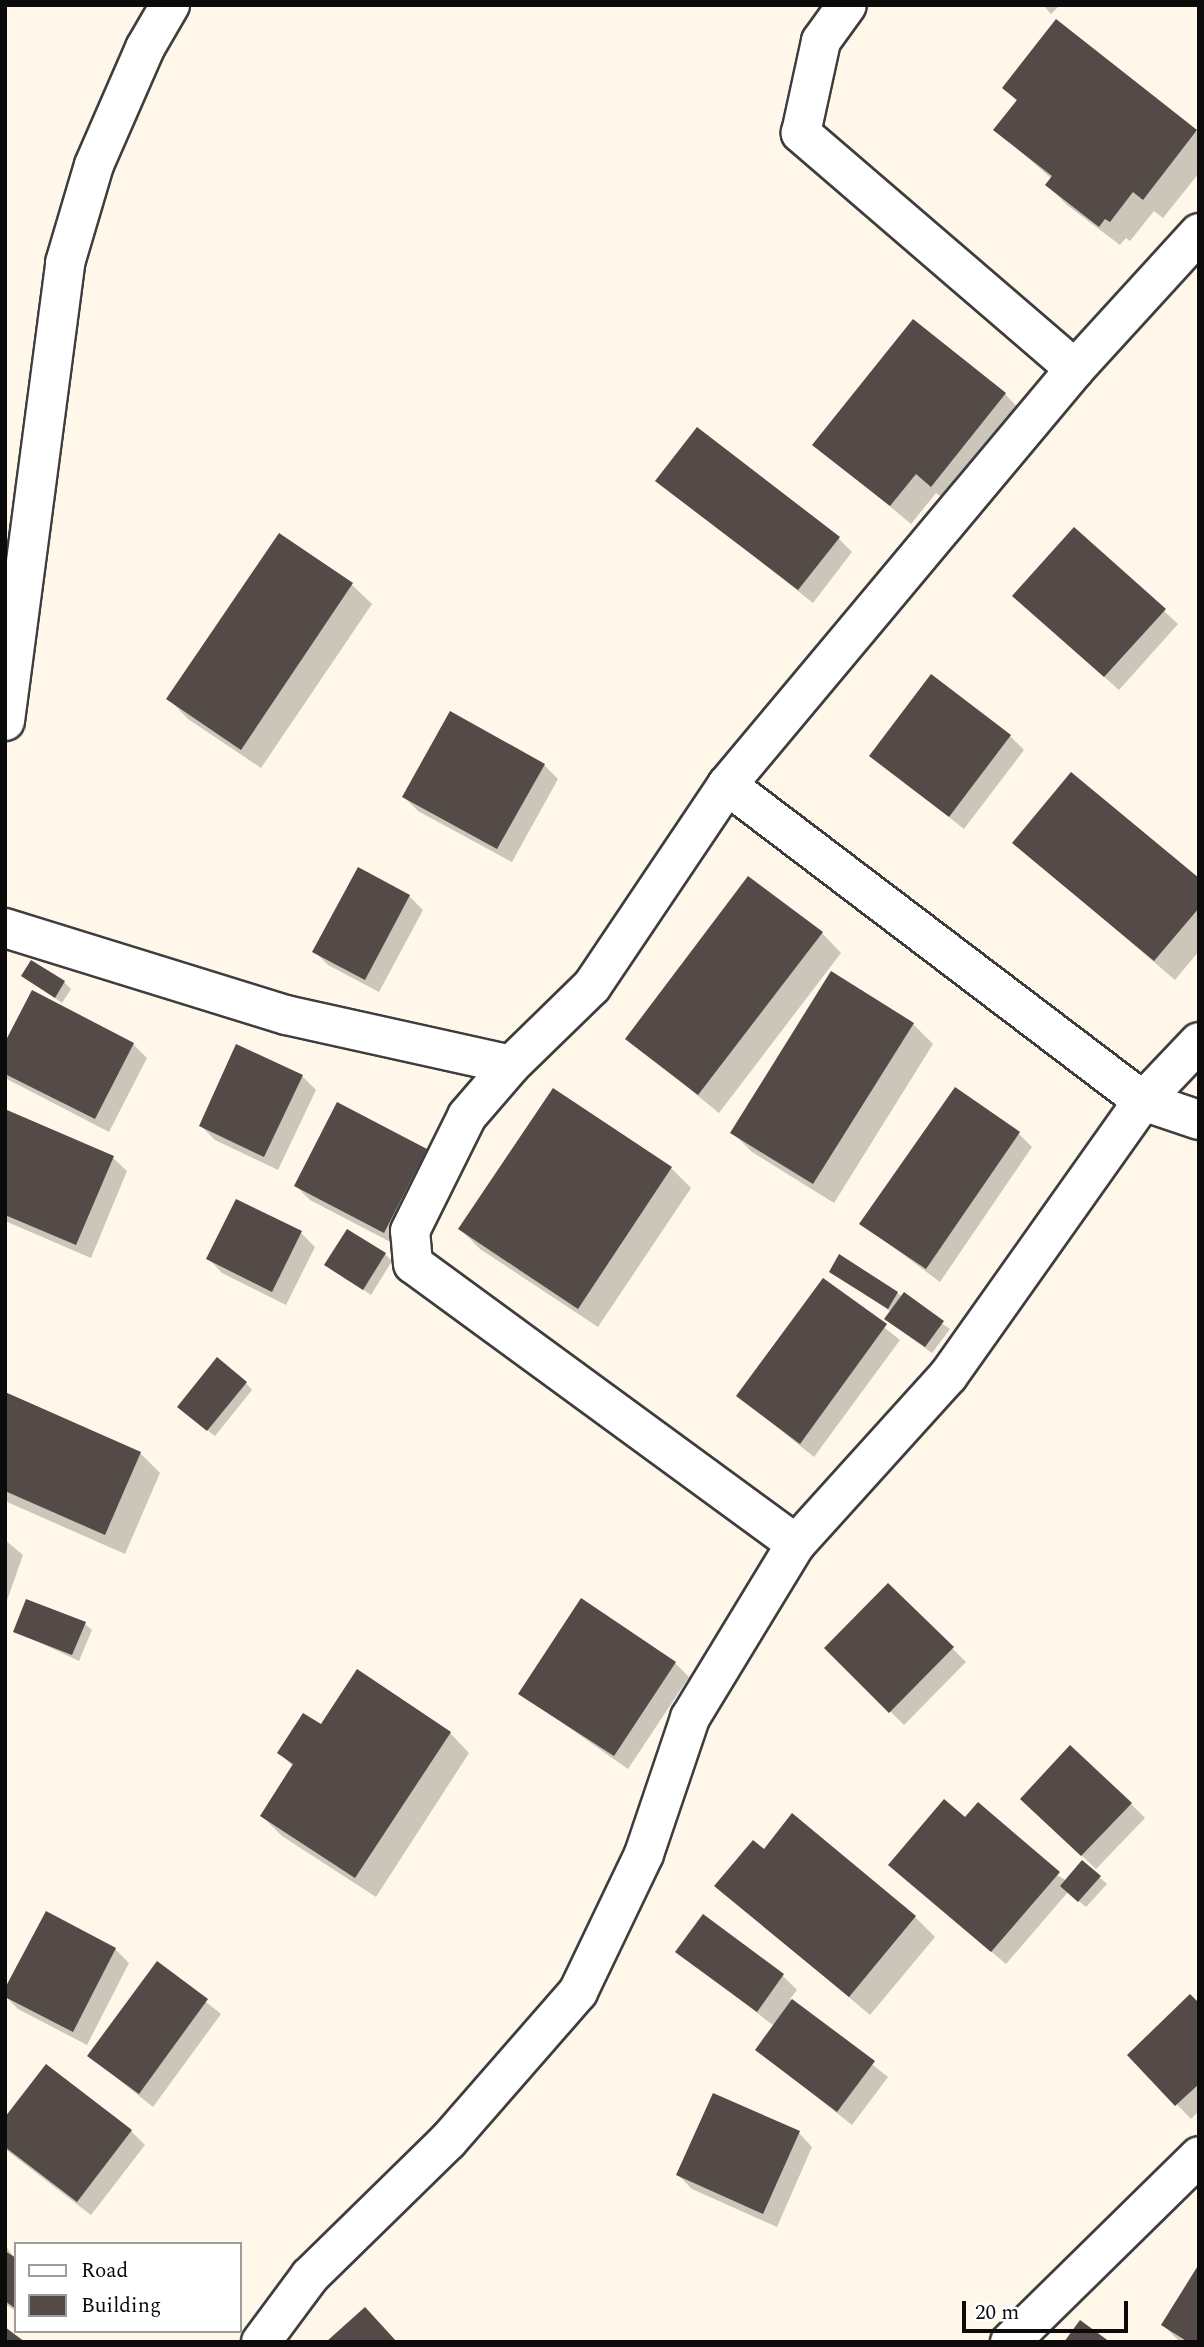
<!DOCTYPE html>
<style>
body{margin:0}
#map{position:relative;width:1204px;height:2347px;overflow:hidden;background:#fff7e9;font-family:Spectral,serif}
div>[style]{position:absolute}
.shadow>*{inset:0;background:#0003}
.building>*{inset:0;background:#544a47}
.roads{filter:drop-shadow(2px 0 #3e3e3e) drop-shadow(-2px 0 #3e3e3e) drop-shadow(0 2px #3e3e3e) drop-shadow(0 -2px #3e3e3e)}
.minor>*{height:38px;margin:-19px;padding:0 19px;transform-origin:19px;border-radius:19px;background:#fff}
span{translate:-50% -50%;white-space:nowrap;text-align:center;line-height:1.15;-webkit-text-stroke:7px #fff;paint-order:stroke}
.frame{position:absolute;inset:0;border:7px solid #0b0b0b;pointer-events:none}
.legend{position:absolute;left:14px;top:2242px;width:228px;height:91px;box-sizing:border-box;background:#fff;border:2px solid #9d9d9d;margin:0;padding:9px 12px;list-style:none;font-size:21px;color:#0b0b0b}
.legend li{display:flex;align-items:center;gap:14px;height:35px}
.legend b{width:35px;border:2px solid #9d9d9d}
.scale{position:absolute;left:962px;top:2301px;width:166px;height:32px;box-sizing:border-box;border:4px solid #0b0b0b;border-top:0;padding-left:9px;font-size:21px;line-height:24px;white-space:nowrap;color:#0b0b0b;-webkit-text-stroke:5px #fff;paint-order:stroke}
</style>
<div id="map">
<div class="shadow">
<i style="clip-path:polygon(1043px 5px,1060px 5px,1051px 14px)"></i>
<i style="clip-path:polygon(1056px 22px,1199px 134px,1199px 173px,1163px 218px,1154px 211px,1130px 241px,1126px 238px,1120px 245px,1067px 205px,1047px 185px,1052px 179px,996px 130px,1018px 102px,1004px 88px)"></i>
<i style="clip-path:polygon(1005px 394px,1024px 414px,952px 505px,936px 493px,911px 524px,815px 444px)"></i>
<i style="clip-path:polygon(658px 480px,839px 539px,852px 552px,813px 603px)"></i>
<i style="clip-path:polygon(279px 535px,352px 585px,372px 604px,261px 768px,188px 719px,169px 699px)"></i>
<i style="clip-path:polygon(1028px 609px,1164px 611px,1178px 624px,1119px 690px)"></i>
<i style="clip-path:polygon(1010px 736px,1024px 750px,964px 829px,872px 756px)"></i>
<i style="clip-path:polygon(544px 765px,558px 779px,512px 862px,418px 811px,404px 797px)"></i>
<i style="clip-path:polygon(1015px 843px,1199px 880px,1199px 951px,1175px 980px)"></i>
<i style="clip-path:polygon(409px 896px,423px 910px,379px 992px,328px 965px,314px 951px)"></i>
<i style="clip-path:polygon(822px 933px,841px 953px,719px 1113px,628px 1039px)"></i>
<i style="clip-path:polygon(831px 973px,913px 1024px,933px 1044px,834px 1203px,752px 1152px,732px 1132px)"></i>
<i style="clip-path:polygon(23px 976px,64px 982px,71px 989px,62px 1003px)"></i>
<i style="clip-path:polygon(133px 1044px,147px 1058px,109px 1132px,5px 1078px,5px 1046px)"></i>
<i style="clip-path:polygon(302px 1076px,316px 1090px,278px 1170px,215px 1140px,201px 1126px)"></i>
<i style="clip-path:polygon(8px 1112px,113px 1158px,127px 1171px,91px 1258px,5px 1221px)"></i>
<i style="clip-path:polygon(1018px 1133px,1032px 1147px,940px 1282px,862px 1224px)"></i>
<i style="clip-path:polygon(426px 1150px,440px 1164px,398px 1246px,310px 1200px,296px 1186px)"></i>
<i style="clip-path:polygon(671px 1168px,691px 1188px,598px 1327px,480px 1249px,460px 1229px)"></i>
<i style="clip-path:polygon(301px 1233px,315px 1247px,286px 1305px,222px 1273px,209px 1259px)"></i>
<i style="clip-path:polygon(385px 1254px,392px 1261px,371px 1295px,326px 1265px)"></i>
<i style="clip-path:polygon(831px 1271px,897px 1293px,950px 1329px,932px 1353px,893px 1325px,887px 1319px,891px 1312px)"></i>
<i style="clip-path:polygon(824px 1280px,900px 1340px,814px 1457px,738px 1396px)"></i>
<i style="clip-path:polygon(246px 1383px,252px 1390px,215px 1436px,186px 1413px)"></i>
<i style="clip-path:polygon(5px 1394px,140px 1453px,160px 1473px,125px 1554px,5px 1501px)"></i>
<i style="clip-path:polygon(5px 1540px,23px 1555px,5px 1606px)"></i>
<i style="clip-path:polygon(888px 1585px,966px 1662px,904px 1725px,826px 1648px)"></i>
<i style="clip-path:polygon(85px 1624px,92px 1630px,79px 1661px,15px 1631px)"></i>
<i style="clip-path:polygon(675px 1663px,689px 1677px,628px 1769px,521px 1694px)"></i>
<i style="clip-path:polygon(321px 1726px,450px 1733px,469px 1753px,376px 1897px,282px 1836px,262px 1816px,294px 1767px,279px 1753px)"></i>
<i style="clip-path:polygon(1131px 1804px,1145px 1818px,1096px 1869px,1036px 1813px)"></i>
<i style="clip-path:polygon(965px 1819px,1067px 1881px,1082px 1862px,1107px 1884px,1086px 1907px,1068px 1892px,1006px 1964px,905px 1878px)"></i>
<i style="clip-path:polygon(764px 1851px,915px 1917px,935px 1937px,870px 2015px,717px 1886px)"></i>
<i style="clip-path:polygon(46px 1914px,115px 1949px,129px 1963px,87px 2045px,18px 2009px,5px 1996px)"></i>
<i style="clip-path:polygon(703px 1916px,783px 1976px,797px 1990px,790px 1999px,888px 2077px,852px 2125px,757px 2050px,774px 2026px,677px 1951px)"></i>
<i style="clip-path:polygon(157px 1963px,221px 2014px,153px 2107px,89px 2056px)"></i>
<i style="clip-path:polygon(1199px 2005px,1199px 2111px,1191px 2119px,1129px 2055px)"></i>
<i style="clip-path:polygon(5px 2120px,131px 2131px,145px 2145px,91px 2215px,5px 2149px)"></i>
<i style="clip-path:polygon(799px 2133px,812px 2147px,777px 2227px,692px 2189px,678px 2175px)"></i>
<i style="clip-path:polygon(5px 2245px,16px 2260px,16px 2311px,5px 2304px)"></i>
<i style="clip-path:polygon(1163px 2325px,1199px 2342px,1180px 2342px)"></i>
</div>
<div class="building">
<i style="clip-path:polygon(1056px 19px,1197px 130px,1143px 200px,1133px 192px,1110px 222px,1105px 219px,1099px 227px,1045px 185px,1052px 176px,993px 130px,1017px 100px,1002px 88px)"></i>
<i style="clip-path:polygon(913px 319px,1006px 393px,931px 487px,916px 474px,890px 506px,812px 445px)"></i>
<i style="clip-path:polygon(697px 427px,840px 537px,798px 590px,655px 481px)"></i>
<i style="clip-path:polygon(1074px 527px,1166px 609px,1104px 677px,1012px 596px)"></i>
<i style="clip-path:polygon(279px 533px,353px 583px,241px 750px,166px 699px)"></i>
<i style="clip-path:polygon(931px 674px,1011px 735px,949px 817px,869px 756px)"></i>
<i style="clip-path:polygon(450px 711px,545px 764px,497px 849px,402px 797px)"></i>
<i style="clip-path:polygon(1071px 772px,1199px 878px,1199px 908px,1154px 961px,1012px 843px)"></i>
<i style="clip-path:polygon(358px 867px,410px 895px,365px 980px,312px 952px)"></i>
<i style="clip-path:polygon(748px 876px,823px 932px,698px 1095px,625px 1039px)"></i>
<i style="clip-path:polygon(31px 960px,65px 981px,55px 998px,21px 976px)"></i>
<i style="clip-path:polygon(831px 971px,914px 1023px,813px 1184px,730px 1133px)"></i>
<i style="clip-path:polygon(32px 990px,134px 1043px,95px 1119px,5px 1074px,5px 1042px)"></i>
<i style="clip-path:polygon(236px 1044px,303px 1075px,264px 1157px,199px 1126px)"></i>
<i style="clip-path:polygon(955px 1087px,1020px 1132px,926px 1269px,859px 1224px)"></i>
<i style="clip-path:polygon(553px 1088px,672px 1167px,578px 1309px,458px 1229px)"></i>
<i style="clip-path:polygon(337px 1102px,427px 1149px,384px 1233px,294px 1186px)"></i>
<i style="clip-path:polygon(7px 1110px,114px 1156px,76px 1245px,5px 1215px)"></i>
<i style="clip-path:polygon(236px 1199px,302px 1231px,272px 1292px,206px 1259px)"></i>
<i style="clip-path:polygon(347px 1229px,386px 1253px,363px 1290px,324px 1265px)"></i>
<i style="clip-path:polygon(839px 1254px,898px 1292px,888px 1309px,829px 1272px)"></i>
<i style="clip-path:polygon(823px 1278px,887px 1324px,800px 1444px,736px 1396px)"></i>
<i style="clip-path:polygon(904px 1292px,944px 1321px,925px 1347px,884px 1319px)"></i>
<i style="clip-path:polygon(217px 1357px,247px 1382px,207px 1431px,177px 1407px)"></i>
<i style="clip-path:polygon(5px 1392px,141px 1452px,105px 1535px,5px 1491px)"></i>
<i style="clip-path:polygon(888px 1583px,954px 1647px,889px 1713px,824px 1648px)"></i>
<i style="clip-path:polygon(581px 1598px,676px 1662px,614px 1756px,518px 1694px)"></i>
<i style="clip-path:polygon(26px 1599px,86px 1622px,72px 1655px,13px 1632px)"></i>
<i style="clip-path:polygon(357px 1669px,451px 1732px,355px 1878px,260px 1816px,293px 1764px,277px 1753px,303px 1713px,321px 1724px)"></i>
<i style="clip-path:polygon(1070px 1745px,1132px 1803px,1081px 1856px,1020px 1799px)"></i>
<i style="clip-path:polygon(944px 1799px,965px 1817px,978px 1802px,1060px 1872px,991px 1952px,888px 1865px)"></i>
<i style="clip-path:polygon(792px 1813px,916px 1916px,849px 1997px,714px 1886px,753px 1840px,764px 1849px)"></i>
<i style="clip-path:polygon(1082px 1860px,1101px 1876px,1078px 1902px,1060px 1886px)"></i>
<i style="clip-path:polygon(46px 1911px,116px 1948px,73px 2032px,5px 1997px,5px 1988px)"></i>
<i style="clip-path:polygon(703px 1914px,784px 1974px,757px 2012px,675px 1952px)"></i>
<i style="clip-path:polygon(157px 1961px,208px 1999px,139px 2094px,87px 2056px)"></i>
<i style="clip-path:polygon(1190px 1994px,1199px 2003px,1199px 2084px,1175px 2106px,1127px 2055px)"></i>
<i style="clip-path:polygon(792px 1999px,875px 2061px,837px 2112px,755px 2050px)"></i>
<i style="clip-path:polygon(46px 2064px,132px 2130px,77px 2202px,5px 2147px,5px 2117px)"></i>
<i style="clip-path:polygon(713px 2093px,800px 2131px,763px 2214px,676px 2175px)"></i>
<i style="clip-path:polygon(5px 2251px,16px 2258px,16px 2309px,5px 2301px)"></i>
<i style="clip-path:polygon(1199px 2264px,1199px 2342px,1188px 2342px,1161px 2325px)"></i>
<i style="clip-path:polygon(365px 2307px,397px 2342px,326px 2342px)"></i>
<i style="clip-path:polygon(1080px 2320px,1110px 2342px,1064px 2342px)"></i>
<i style="clip-path:polygon(5px 2327px,25px 2342px,5px 2342px)"></i>
</div>
<div class="roads">
<div class="minor">
<i style="left:1075px;top:369px;width:184px;rotate:-47.6deg"></i>
<i style="left:5px;top:721px;width:462px;rotate:-82.5deg"></i>
<i style="left:65px;top:263px;width:102px;rotate:-73.5deg"></i>
<i style="left:94px;top:165px;width:128px;rotate:-66.4deg"></i>
<i style="left:145px;top:48px;width:50px;rotate:-59.8deg"></i>
<i style="left:727px;top:785px;width:522px;rotate:37.22deg"></i>
<i style="left:1143px;top:1101px;width:59px;rotate:18.7deg"></i>
<i style="left:5px;top:928px;width:294px;rotate:17.2deg"></i>
<i style="left:286px;top:1015px;width:230px;rotate:12.5deg"></i>
<i style="left:511px;top:1065px;width:113px;rotate:-44.3deg"></i>
<i style="left:592px;top:986px;width:242px;rotate:-56.1deg"></i>
<i style="left:727px;top:785px;width:542px;rotate:-50.09deg"></i>
<i style="left:1075px;top:369px;width:362px;rotate:-139.3deg"></i>
<i style="left:801px;top:133px;width:94px;rotate:-77.7deg"></i>
<i style="left:821px;top:41px;width:44px;rotate:-54.2deg"></i>
<i style="left:796px;top:1544px;width:227px;rotate:-47.9deg"></i>
<i style="left:948px;top:1376px;width:337px;rotate:-54.7deg"></i>
<i style="left:1143px;top:1101px;width:81px;rotate:-46.5deg"></i>
<i style="left:261px;top:2342px;width:82px;rotate:-53.4deg"></i>
<i style="left:310px;top:2276px;width:193px;rotate:-44.4deg"></i>
<i style="left:448px;top:2141px;width:198px;rotate:-48.9deg"></i>
<i style="left:578px;top:1992px;width:153px;rotate:-64.4deg"></i>
<i style="left:644px;top:1854px;width:144px;rotate:-71.3deg"></i>
<i style="left:690px;top:1718px;width:204px;rotate:-58.7deg"></i>
<i style="left:796px;top:1544px;width:474px;rotate:-143.8deg"></i>
<i style="left:413px;top:1264px;width:33px;rotate:-95deg"></i>
<i style="left:410px;top:1231px;width:128px;rotate:-63.6deg"></i>
<i style="left:467px;top:1116px;width:67px;rotate:-49.2deg"></i>
<i style="left:1010px;top:2342px;width:265px;rotate:-44.5deg"></i>
</div>
</div>
<div class="frame"></div>
<ul class="legend">
<li><b style="height:9px;background:#fff"></b>Road</li>
<li><b style="height:19px;background:#544a47"></b>Building</li>
</ul>
<div class="scale">20 m</div>
</div>
